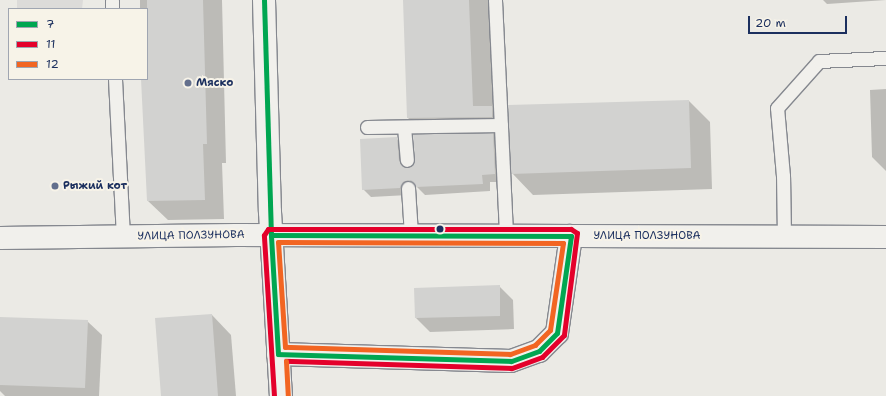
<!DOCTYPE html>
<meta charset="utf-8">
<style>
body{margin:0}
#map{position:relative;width:886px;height:396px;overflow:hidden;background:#ebeae5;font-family:"Shantell Sans",sans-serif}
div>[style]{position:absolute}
.green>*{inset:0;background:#dcdbd9}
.shadow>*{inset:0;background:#0003}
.building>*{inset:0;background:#d2d2d0}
.roads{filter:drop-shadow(1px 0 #85888f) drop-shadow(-1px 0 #85888f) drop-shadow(0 1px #85888f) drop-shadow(0 -1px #85888f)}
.service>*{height:13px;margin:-6.5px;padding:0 6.5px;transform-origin:6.5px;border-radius:6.5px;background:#f1f0ec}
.minor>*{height:22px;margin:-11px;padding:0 11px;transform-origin:11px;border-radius:11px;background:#f1f0ec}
.bus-1>*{height:5px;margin:-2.5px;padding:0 2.5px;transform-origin:2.5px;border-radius:2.5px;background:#00a651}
.bus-2>*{height:5px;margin:-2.5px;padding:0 2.5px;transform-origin:2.5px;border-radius:2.5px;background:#e4002b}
.bus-3>*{height:5px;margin:-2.5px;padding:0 2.5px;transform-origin:2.5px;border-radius:2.5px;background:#f26522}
.dots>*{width:11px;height:11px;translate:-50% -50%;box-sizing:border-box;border:2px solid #f7f3e8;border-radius:50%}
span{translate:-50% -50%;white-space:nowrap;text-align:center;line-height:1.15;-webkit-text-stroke:4px #f7f3e8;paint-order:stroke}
.poi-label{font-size:11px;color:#1b2f5e;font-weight:700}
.left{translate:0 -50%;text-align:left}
.street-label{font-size:11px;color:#1b2f5e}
.legend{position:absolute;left:8px;top:8px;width:140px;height:72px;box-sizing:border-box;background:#f7f3e8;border:1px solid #9fa5b1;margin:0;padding:5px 7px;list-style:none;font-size:12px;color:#1b2f5e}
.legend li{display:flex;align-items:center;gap:8px;height:20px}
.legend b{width:20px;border:1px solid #9fa5b1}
.scale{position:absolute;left:748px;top:16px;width:99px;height:18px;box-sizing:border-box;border:2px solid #1b2f5e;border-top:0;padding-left:5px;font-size:12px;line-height:14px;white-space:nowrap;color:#1b2f5e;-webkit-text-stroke:3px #f7f3e8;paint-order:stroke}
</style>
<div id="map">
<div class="green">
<i style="clip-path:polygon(17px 0,83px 0,82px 9px,17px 9px)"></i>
</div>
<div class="shadow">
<i style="clip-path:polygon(140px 0,222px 0,226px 163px,222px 163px,224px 219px,168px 220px,148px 201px,142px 79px,147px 79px,147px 9px,140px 9px)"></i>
<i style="clip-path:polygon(404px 0,489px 0,494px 109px,510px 125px,689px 101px,710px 122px,712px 189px,533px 195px,512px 173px,510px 138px,497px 138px,503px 182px,490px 182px,490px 191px,425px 195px,417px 187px,411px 189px,408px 195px,371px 197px,363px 189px,396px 138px,404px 146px,407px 169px,413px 167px,425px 135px,408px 118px)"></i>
<i style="clip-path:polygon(823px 0,886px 0,827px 4px)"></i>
<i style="clip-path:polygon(886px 89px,886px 171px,872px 157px,870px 90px)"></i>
<i style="clip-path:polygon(499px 286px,513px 300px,514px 329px,430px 332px,416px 318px)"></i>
<i style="clip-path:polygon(212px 315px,231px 335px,236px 396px,162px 396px)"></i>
<i style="clip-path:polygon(0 318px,87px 321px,102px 335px,99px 396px,5px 396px,0 391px)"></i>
</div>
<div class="building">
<i style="clip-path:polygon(147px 0,203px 0,207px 144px,203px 144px,205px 200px,147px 201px,141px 79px,147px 79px)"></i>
<i style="clip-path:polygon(403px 0,469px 0,473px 106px,492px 106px,492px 117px,407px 118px)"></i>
<i style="clip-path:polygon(689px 100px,691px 168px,511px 174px,508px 105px)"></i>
<i style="clip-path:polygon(493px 133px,495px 174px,482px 175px,483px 184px,416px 187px,408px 180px,403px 182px,400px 188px,362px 190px,360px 139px,397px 137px,399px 161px,407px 168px,412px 166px,415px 160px,413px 134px)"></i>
<i style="clip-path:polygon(500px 285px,500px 316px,415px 318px,414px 288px)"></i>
<i style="clip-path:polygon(212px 314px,218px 396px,161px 396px,155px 318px)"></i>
<i style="clip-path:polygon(0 317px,88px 320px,85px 388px,0 385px)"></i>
</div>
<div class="roads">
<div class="service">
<i style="left:112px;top:0;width:9px;rotate:90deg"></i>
<i style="left:495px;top:0;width:236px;rotate:87.3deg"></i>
<i style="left:115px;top:79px;width:158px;rotate:87.1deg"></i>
<i style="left:367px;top:127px;width:134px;rotate:-0.9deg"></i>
<i style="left:404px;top:127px;width:33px;rotate:85deg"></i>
<i style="left:408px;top:188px;width:47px;rotate:86.3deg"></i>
<i style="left:784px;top:237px;width:61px;rotate:-90.9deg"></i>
<i style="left:783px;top:176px;width:68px;rotate:-95deg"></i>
<i style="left:777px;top:108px;width:63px;rotate:-48.2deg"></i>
<i style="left:819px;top:61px;width:67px;rotate:-2.6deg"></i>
</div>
<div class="minor">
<i style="left:264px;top:0;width:212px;rotate:88.4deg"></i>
<i style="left:270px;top:212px;width:184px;rotate:86.6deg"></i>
<i style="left:0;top:238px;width:236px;rotate:-0.7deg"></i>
<i style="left:236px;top:235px;width:650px;rotate:0.18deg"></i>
<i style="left:278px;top:354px;width:233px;rotate:1.7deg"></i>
<i style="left:511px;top:361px;width:30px;rotate:-20deg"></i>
<i style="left:539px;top:351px;width:25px;rotate:-45deg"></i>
<i style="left:557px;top:333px;width:98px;rotate:-81.8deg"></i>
</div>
</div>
<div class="bus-1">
<i style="left:264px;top:0;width:235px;rotate:88.3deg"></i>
<i style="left:271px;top:235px;width:300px;rotate:0.2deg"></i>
<i style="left:571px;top:236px;width:98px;rotate:98.2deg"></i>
<i style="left:557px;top:333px;width:25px;rotate:135deg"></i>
<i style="left:539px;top:351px;width:30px;rotate:160deg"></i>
<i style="left:511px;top:361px;width:233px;rotate:-178.3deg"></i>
<i style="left:278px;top:354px;width:119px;rotate:-93.4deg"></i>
</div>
<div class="bus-2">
<i style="left:274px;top:396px;width:161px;rotate:-93.6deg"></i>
<i style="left:264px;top:235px;width:7px;rotate:-56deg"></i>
<i style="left:268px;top:229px;width:303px"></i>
<i style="left:571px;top:229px;width:7px;rotate:34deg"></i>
<i style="left:577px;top:233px;width:103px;rotate:97.3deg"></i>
<i style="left:564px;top:335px;width:31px;rotate:135deg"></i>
<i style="left:542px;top:357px;width:33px;rotate:160deg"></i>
<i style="left:511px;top:368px;width:225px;rotate:-178.2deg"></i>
</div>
<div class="bus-3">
<i style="left:278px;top:242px;width:285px;rotate:0.2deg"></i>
<i style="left:563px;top:243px;width:88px;rotate:98.5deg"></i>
<i style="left:550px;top:330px;width:21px;rotate:135deg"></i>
<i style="left:535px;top:345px;width:27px;rotate:160deg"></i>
<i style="left:510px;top:354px;width:225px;rotate:-178.2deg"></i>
<i style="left:285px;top:347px;width:105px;rotate:-93.8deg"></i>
<i style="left:286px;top:361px;width:35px;rotate:87deg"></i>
</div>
<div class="dots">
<i style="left:188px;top:83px;background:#64708d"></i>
<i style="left:55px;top:186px;background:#64708d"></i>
<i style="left:440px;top:229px;background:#1b2f5e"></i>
</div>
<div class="poi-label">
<span class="left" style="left:196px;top:83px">Мяско</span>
<span class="left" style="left:63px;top:186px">Рыжий кот</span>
</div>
<div class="street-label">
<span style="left:191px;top:236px;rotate:-1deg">УЛИЦА ПОЛЗУНОВА</span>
<span style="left:647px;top:236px">УЛИЦА ПОЛЗУНОВА</span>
</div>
<ul class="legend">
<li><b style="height:5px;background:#00a651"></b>7</li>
<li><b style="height:5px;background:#e4002b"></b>11</li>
<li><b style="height:5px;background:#f26522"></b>12</li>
</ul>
<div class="scale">20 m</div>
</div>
